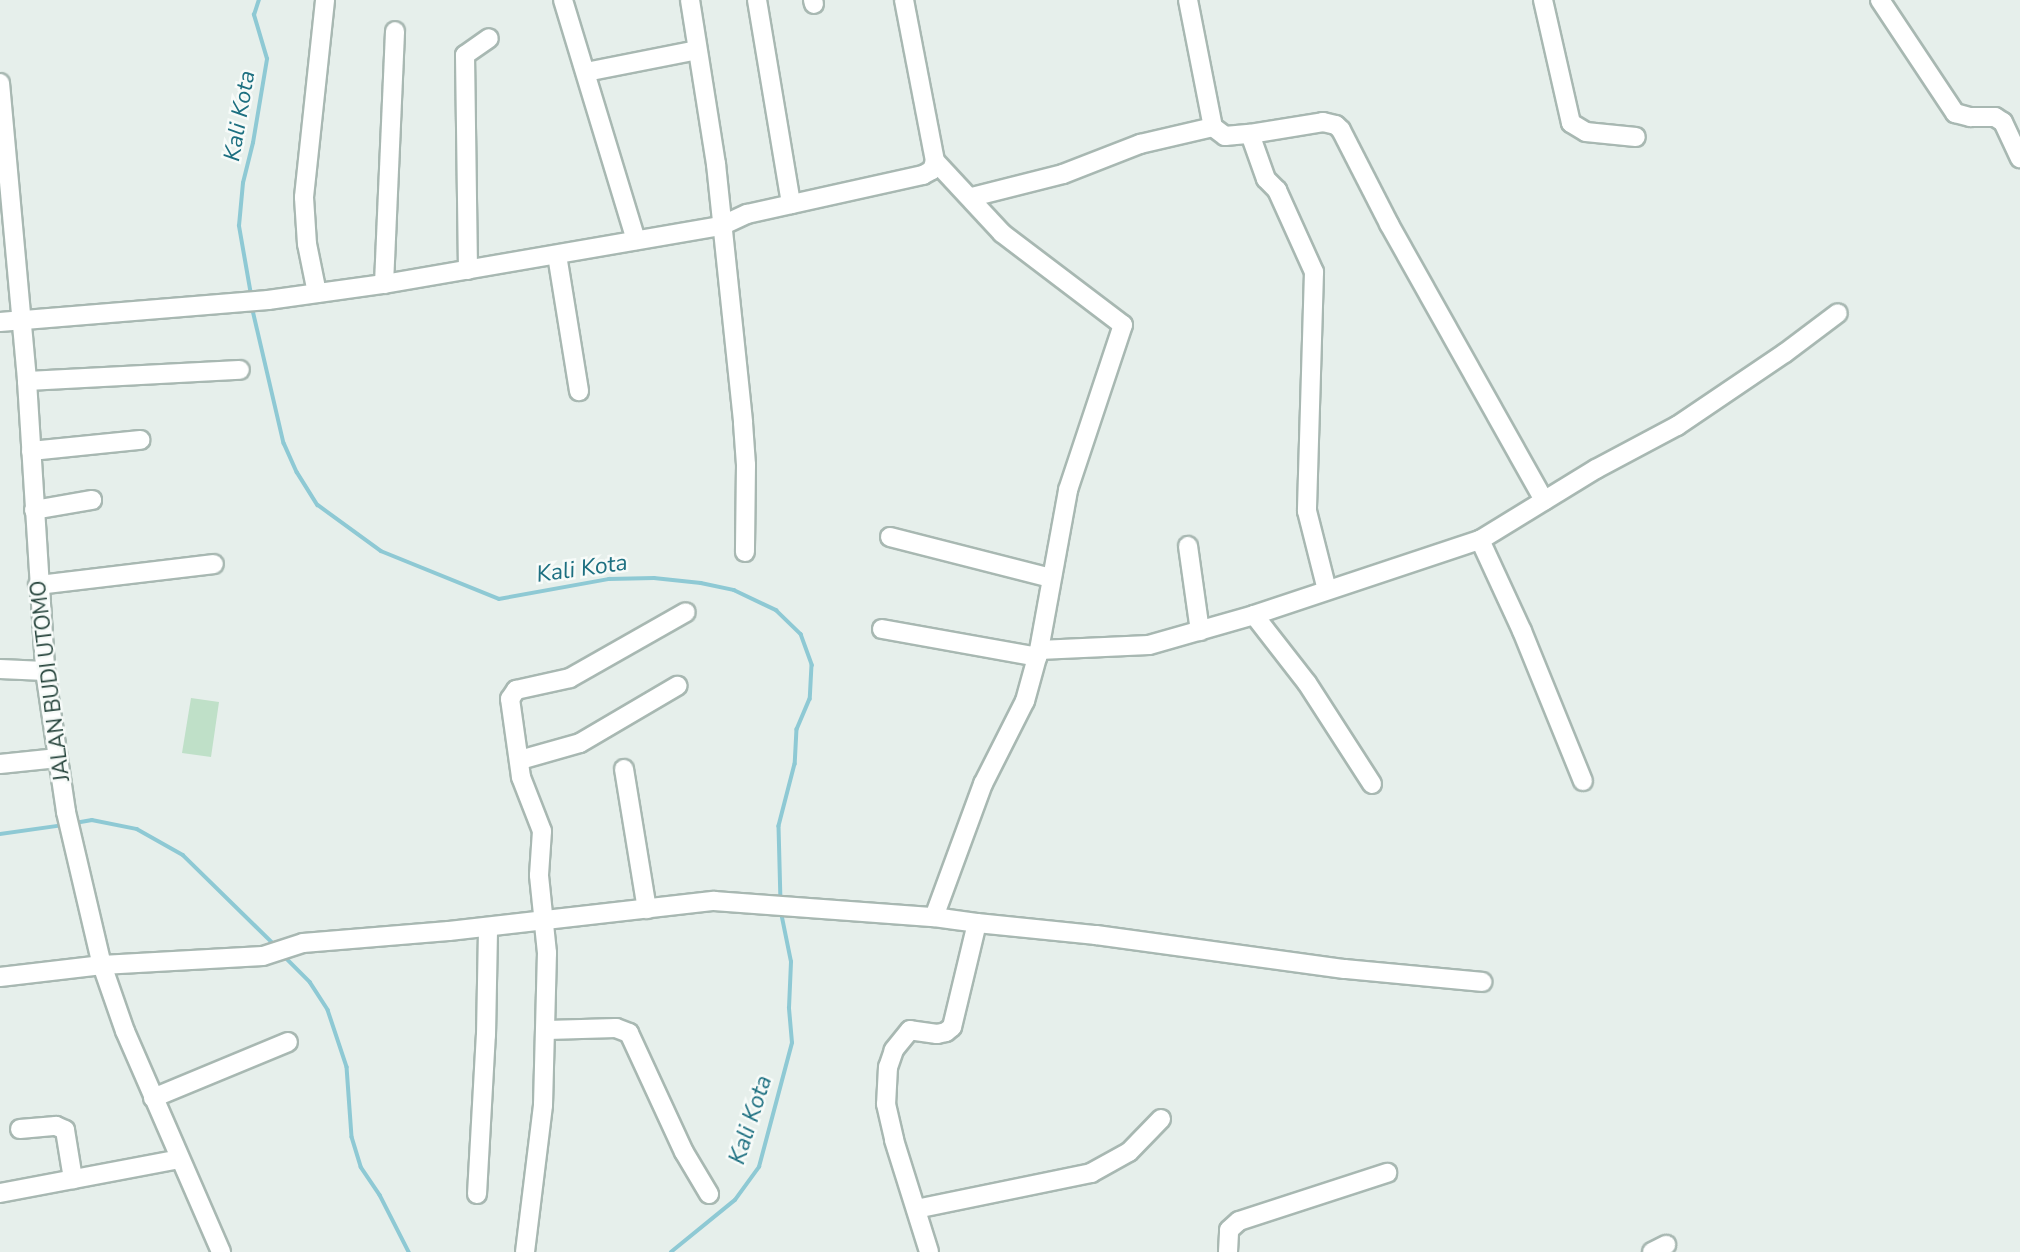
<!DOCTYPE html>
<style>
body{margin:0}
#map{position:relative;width:2020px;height:1252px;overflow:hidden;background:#e6efeb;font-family:"Nunito Sans",sans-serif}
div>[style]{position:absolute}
.green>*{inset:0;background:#bfe0c8}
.stream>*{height:3.5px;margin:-1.75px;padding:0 1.75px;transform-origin:1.75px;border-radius:1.75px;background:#8ec9d4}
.roads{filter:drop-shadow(2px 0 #a8b8b2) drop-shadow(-2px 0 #a8b8b2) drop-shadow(0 2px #a8b8b2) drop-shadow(0 -2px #a8b8b2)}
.minor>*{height:18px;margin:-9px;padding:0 9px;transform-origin:9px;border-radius:9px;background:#fff}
span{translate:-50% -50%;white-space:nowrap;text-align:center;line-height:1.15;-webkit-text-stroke:5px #f7fbf9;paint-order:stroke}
.street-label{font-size:21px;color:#24423a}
.water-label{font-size:23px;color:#1c6f80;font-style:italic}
</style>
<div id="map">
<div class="green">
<i style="clip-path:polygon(191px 698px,219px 702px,211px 757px,182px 753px)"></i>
</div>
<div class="stream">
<i style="left:251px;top:295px;width:70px;rotate:-99.9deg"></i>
<i style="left:239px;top:226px;width:43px;rotate:-84.7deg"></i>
<i style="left:243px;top:183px;width:41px;rotate:-76deg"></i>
<i style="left:253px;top:143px;width:85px;rotate:-80.5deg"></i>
<i style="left:267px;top:59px;width:46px;rotate:-106.5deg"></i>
<i style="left:254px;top:15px;width:16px;rotate:-72deg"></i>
<i style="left:252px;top:306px;width:141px;rotate:76.9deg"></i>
<i style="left:284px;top:443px;width:32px;rotate:66deg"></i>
<i style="left:297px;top:472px;width:39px;rotate:58deg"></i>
<i style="left:318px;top:505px;width:78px;rotate:36.1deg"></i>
<i style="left:381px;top:551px;width:127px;rotate:22.1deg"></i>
<i style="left:499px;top:599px;width:112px;rotate:-10.3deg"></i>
<i style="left:609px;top:579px;width:45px;rotate:-1.3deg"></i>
<i style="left:654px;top:578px;width:47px;rotate:6.1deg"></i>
<i style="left:701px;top:583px;width:34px;rotate:12deg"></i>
<i style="left:734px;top:590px;width:47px;rotate:25.5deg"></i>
<i style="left:776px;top:610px;width:35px;rotate:44deg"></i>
<i style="left:801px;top:634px;width:33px;rotate:70deg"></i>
<i style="left:812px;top:665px;width:34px;rotate:93deg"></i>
<i style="left:810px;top:699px;width:33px;rotate:113deg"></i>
<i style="left:797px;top:729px;width:35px;rotate:93deg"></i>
<i style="left:795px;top:764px;width:64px;rotate:104.5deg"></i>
<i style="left:779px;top:826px;width:76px;rotate:88.5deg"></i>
<i style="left:75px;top:823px;width:17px;rotate:-10deg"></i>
<i style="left:92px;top:820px;width:46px;rotate:11.3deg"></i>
<i style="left:137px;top:829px;width:53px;rotate:29.5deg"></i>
<i style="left:183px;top:855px;width:132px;rotate:44.4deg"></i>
<i style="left:0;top:834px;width:65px;rotate:-8deg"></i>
<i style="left:284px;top:956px;width:37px;rotate:45deg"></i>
<i style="left:310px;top:982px;width:33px;rotate:57deg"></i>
<i style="left:328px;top:1010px;width:60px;rotate:71.6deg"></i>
<i style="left:347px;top:1067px;width:70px;rotate:85.9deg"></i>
<i style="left:352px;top:1137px;width:31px;rotate:73deg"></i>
<i style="left:361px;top:1167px;width:34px;rotate:56deg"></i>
<i style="left:380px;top:1195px;width:64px;rotate:63deg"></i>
<i style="left:671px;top:1252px;width:82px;rotate:-39.1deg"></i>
<i style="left:735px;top:1200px;width:41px;rotate:-54deg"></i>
<i style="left:759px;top:1167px;width:128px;rotate:-75.1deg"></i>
<i style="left:792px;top:1043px;width:35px;rotate:-95deg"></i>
<i style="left:789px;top:1008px;width:46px;rotate:-87.5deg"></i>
<i style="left:791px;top:962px;width:50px;rotate:-101.5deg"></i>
</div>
<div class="roads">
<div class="minor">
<i style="left:563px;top:0;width:251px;rotate:73.1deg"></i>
<i style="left:690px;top:0;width:166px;rotate:81deg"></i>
<i style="left:716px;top:164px;width:260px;rotate:84deg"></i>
<i style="left:743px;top:423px;width:42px;rotate:85.9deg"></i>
<i style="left:746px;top:465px;width:87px;rotate:90.7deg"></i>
<i style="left:757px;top:0;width:207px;rotate:80.5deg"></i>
<i style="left:813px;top:0;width:4px;rotate:76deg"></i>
<i style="left:1188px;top:0;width:129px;rotate:78.9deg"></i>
<i style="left:1213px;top:127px;width:15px;rotate:37deg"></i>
<i style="left:1225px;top:136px;width:25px;rotate:-5deg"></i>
<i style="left:1250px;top:134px;width:48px;rotate:70.4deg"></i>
<i style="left:1266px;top:179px;width:16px;rotate:45deg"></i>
<i style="left:1277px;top:190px;width:90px;rotate:65.7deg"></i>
<i style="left:1314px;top:272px;width:239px;rotate:91.7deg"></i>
<i style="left:1307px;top:511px;width:81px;rotate:75.8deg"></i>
<i style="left:1543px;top:0;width:126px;rotate:77.2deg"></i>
<i style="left:1571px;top:123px;width:17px;rotate:31deg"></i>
<i style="left:1586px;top:132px;width:50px;rotate:5.7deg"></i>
<i style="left:1880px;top:0;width:136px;rotate:56.4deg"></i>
<i style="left:1955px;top:113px;width:16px;rotate:15deg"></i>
<i style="left:1970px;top:117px;width:25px"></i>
<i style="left:1995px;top:117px;width:9px;rotate:32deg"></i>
<i style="left:2003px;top:122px;width:40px;rotate:65deg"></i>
<i style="left:586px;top:72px;width:113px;rotate:-11.2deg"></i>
<i style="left:0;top:83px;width:299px;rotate:84.8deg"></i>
<i style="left:27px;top:381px;width:291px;rotate:86.4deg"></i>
<i style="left:45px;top:671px;width:143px;rotate:81.5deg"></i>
<i style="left:66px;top:812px;width:157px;rotate:76.8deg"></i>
<i style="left:102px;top:965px;width:70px;rotate:70.8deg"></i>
<i style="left:125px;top:1031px;width:241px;rotate:66.5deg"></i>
<i style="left:1250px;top:134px;width:74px;rotate:-9.3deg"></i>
<i style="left:1323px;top:122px;width:13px;rotate:13deg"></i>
<i style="left:1336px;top:125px;width:7px;rotate:45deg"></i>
<i style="left:1341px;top:130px;width:106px;rotate:62.9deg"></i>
<i style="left:1389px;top:224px;width:317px;rotate:60.7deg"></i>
<i style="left:972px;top:197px;width:94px;rotate:-14.2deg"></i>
<i style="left:1063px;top:174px;width:83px;rotate:-21.3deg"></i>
<i style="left:1140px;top:144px;width:75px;rotate:-13.1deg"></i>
<i style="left:557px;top:255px;width:138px;rotate:80.8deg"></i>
<i style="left:468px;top:270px;width:215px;rotate:-90.8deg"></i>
<i style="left:465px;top:55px;width:29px;rotate:-35deg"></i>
<i style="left:384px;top:284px;width:253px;rotate:-87.5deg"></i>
<i style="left:317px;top:293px;width:50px;rotate:-101.5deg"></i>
<i style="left:307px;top:244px;width:47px;rotate:-93.7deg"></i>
<i style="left:304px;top:197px;width:198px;rotate:-83.9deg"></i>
<i style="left:0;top:322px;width:269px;rotate:-4.7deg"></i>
<i style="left:268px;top:300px;width:117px;rotate:-7.9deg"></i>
<i style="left:384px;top:284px;width:342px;rotate:-9.8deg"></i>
<i style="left:721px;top:226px;width:29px;rotate:-25deg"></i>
<i style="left:747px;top:214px;width:180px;rotate:-12.5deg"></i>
<i style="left:923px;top:175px;width:10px;rotate:-29deg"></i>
<i style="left:932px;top:170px;width:9px;rotate:-72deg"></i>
<i style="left:935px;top:161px;width:164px;rotate:-100.9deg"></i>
<i style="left:27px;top:381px;width:213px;rotate:-3deg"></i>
<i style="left:31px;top:451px;width:110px;rotate:-5.8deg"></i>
<i style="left:34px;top:510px;width:59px;rotate:-9.8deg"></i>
<i style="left:890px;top:537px;width:166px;rotate:14.3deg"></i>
<i style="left:1480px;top:540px;width:100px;rotate:65.2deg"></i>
<i style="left:1522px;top:631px;width:162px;rotate:67.9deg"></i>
<i style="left:1188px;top:546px;width:86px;rotate:82deg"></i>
<i style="left:38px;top:585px;width:177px;rotate:-6.8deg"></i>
<i style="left:1254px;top:615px;width:86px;rotate:52.1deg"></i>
<i style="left:1307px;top:683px;width:120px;rotate:57.2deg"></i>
<i style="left:882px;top:629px;width:158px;rotate:10.2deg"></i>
<i style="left:1039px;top:650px;width:110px;rotate:-2.6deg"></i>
<i style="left:1149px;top:645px;width:109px;rotate:-15.9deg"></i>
<i style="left:1254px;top:615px;width:238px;rotate:-18.4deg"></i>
<i style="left:1480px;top:540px;width:136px;rotate:-31.5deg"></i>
<i style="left:1596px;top:469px;width:92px;rotate:-28deg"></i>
<i style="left:1677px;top:426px;width:130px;rotate:-34.1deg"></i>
<i style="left:1785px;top:353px;width:66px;rotate:-37deg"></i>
<i style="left:0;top:669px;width:45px;rotate:2.5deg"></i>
<i style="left:520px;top:760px;width:62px;rotate:-15.8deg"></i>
<i style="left:580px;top:743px;width:113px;rotate:-30.4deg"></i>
<i style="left:0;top:764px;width:58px;rotate:-5.9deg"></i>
<i style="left:624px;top:769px;width:142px;rotate:80.7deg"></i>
<i style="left:934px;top:917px;width:142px;rotate:-69.8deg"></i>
<i style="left:983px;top:784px;width:93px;rotate:-63.2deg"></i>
<i style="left:1025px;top:701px;width:53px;rotate:-74.6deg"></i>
<i style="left:1039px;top:650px;width:163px;rotate:-79.7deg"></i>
<i style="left:1068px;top:490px;width:174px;rotate:-71.6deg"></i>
<i style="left:1123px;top:325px;width:152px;rotate:-142.8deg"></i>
<i style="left:1002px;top:233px;width:98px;rotate:-132.9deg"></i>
<i style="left:977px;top:923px;width:120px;rotate:5.8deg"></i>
<i style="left:1096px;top:935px;width:251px;rotate:7.8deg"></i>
<i style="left:1345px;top:969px;width:138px;rotate:5.4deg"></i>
<i style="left:0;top:977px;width:103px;rotate:-6.7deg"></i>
<i style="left:102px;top:965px;width:161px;rotate:-3.2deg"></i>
<i style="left:263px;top:956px;width:42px;rotate:-18deg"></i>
<i style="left:303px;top:943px;width:146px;rotate:-4.7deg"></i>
<i style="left:449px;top:931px;width:267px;rotate:-6.5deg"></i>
<i style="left:714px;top:901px;width:221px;rotate:4.2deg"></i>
<i style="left:934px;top:917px;width:43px;rotate:7.9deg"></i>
<i style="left:977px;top:923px;width:107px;rotate:103.5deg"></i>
<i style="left:952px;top:1027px;width:8px;rotate:140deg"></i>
<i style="left:946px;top:1032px;width:9px;rotate:167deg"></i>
<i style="left:937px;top:1034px;width:27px;rotate:-172deg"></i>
<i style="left:910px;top:1030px;width:26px;rotate:129deg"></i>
<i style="left:894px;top:1050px;width:18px;rotate:109deg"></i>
<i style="left:888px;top:1067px;width:37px;rotate:93deg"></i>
<i style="left:886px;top:1104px;width:37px;rotate:77deg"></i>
<i style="left:894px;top:1140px;width:117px;rotate:72.6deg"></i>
<i style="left:547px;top:1030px;width:69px;rotate:-1.7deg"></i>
<i style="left:616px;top:1028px;width:14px;rotate:21deg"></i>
<i style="left:629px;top:1033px;width:131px;rotate:65.2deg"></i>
<i style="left:684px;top:1152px;width:49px;rotate:59.2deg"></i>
<i style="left:153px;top:1098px;width:146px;rotate:-22.5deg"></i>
<i style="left:20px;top:1129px;width:36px;rotate:-5deg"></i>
<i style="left:56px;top:1126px;width:10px;rotate:24deg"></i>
<i style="left:65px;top:1130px;width:50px;rotate:80.7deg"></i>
<i style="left:0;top:1193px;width:183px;rotate:-10.7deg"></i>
<i style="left:477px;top:1194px;width:159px;rotate:-86.8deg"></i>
<i style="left:486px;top:1035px;width:108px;rotate:-88.9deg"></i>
<i style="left:916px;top:1209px;width:179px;rotate:-11.6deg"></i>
<i style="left:1091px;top:1173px;width:43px;rotate:-28.9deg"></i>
<i style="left:1129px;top:1152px;width:46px;rotate:-45.9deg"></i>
<i style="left:525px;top:1252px;width:148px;rotate:-83deg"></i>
<i style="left:543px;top:1105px;width:152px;rotate:-88.5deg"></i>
<i style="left:547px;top:953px;width:78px;rotate:-95.9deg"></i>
<i style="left:539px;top:875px;width:44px;rotate:-86.1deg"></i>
<i style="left:542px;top:831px;width:58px;rotate:-111.3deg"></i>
<i style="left:521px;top:777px;width:79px;rotate:-98deg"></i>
<i style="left:510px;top:699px;width:11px;rotate:-56deg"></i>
<i style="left:516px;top:690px;width:55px;rotate:-12.5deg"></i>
<i style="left:570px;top:678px;width:133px;rotate:-29.6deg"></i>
<i style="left:1228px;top:1252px;width:22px;rotate:-87deg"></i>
<i style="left:1229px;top:1230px;width:13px;rotate:-42deg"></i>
<i style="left:1239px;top:1221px;width:156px;rotate:-18deg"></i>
<i style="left:1652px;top:1252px;width:16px;rotate:-27deg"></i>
</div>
</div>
<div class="street-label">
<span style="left:50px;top:681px;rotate:-97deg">JALAN BUDI UTOMO</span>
</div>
<div class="water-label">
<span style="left:240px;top:116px;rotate:-80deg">Kali Kota</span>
<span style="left:582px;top:569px;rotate:-8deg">Kali Kota</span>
<span style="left:751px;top:1120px;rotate:-72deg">Kali Kota</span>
</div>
</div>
